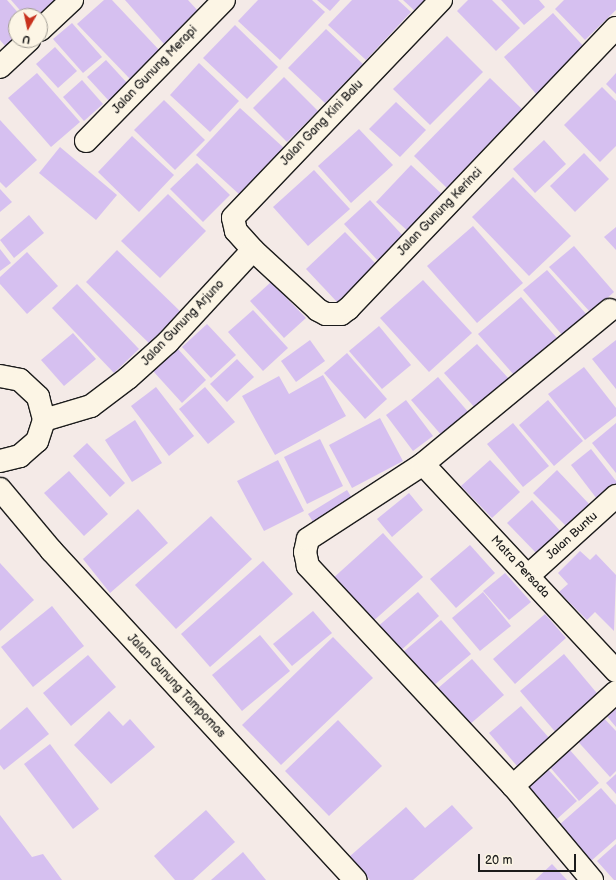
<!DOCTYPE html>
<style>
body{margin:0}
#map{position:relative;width:616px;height:880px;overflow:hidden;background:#f4eae7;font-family:"Balsamiq Sans",sans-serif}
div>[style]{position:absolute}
.building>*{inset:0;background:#d6c0f0}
.roads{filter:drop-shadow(1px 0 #1c1c1c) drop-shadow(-1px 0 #1c1c1c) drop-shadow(0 1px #1c1c1c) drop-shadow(0 -1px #1c1c1c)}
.street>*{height:22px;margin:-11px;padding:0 11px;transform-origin:11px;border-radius:11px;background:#fcf5e5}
span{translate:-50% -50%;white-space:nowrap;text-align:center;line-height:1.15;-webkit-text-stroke:3px #fcf5e5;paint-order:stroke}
.street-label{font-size:12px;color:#1c1c1c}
.north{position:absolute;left:8px;top:8px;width:40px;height:40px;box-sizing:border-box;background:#fcf5e5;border:1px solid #a29e95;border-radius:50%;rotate:189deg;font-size:11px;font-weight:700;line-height:16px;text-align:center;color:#1c1c1c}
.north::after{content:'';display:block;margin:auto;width:14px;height:18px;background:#c8321e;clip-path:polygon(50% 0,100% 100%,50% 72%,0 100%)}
.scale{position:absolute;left:478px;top:854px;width:98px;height:18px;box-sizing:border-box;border:2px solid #1c1c1c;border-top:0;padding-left:5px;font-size:12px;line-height:14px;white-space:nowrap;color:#1c1c1c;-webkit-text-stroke:3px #fcf5e5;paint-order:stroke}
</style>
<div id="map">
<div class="building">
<i style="clip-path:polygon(0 0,7px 0,21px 16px,16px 16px,16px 38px,6px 47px,0 40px)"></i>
<i style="clip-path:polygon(11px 0,55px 0,56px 2px,41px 16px,25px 16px)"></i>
<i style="clip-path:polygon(104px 0,112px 0,161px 52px,131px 80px,77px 24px)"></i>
<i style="clip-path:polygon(125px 0,188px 0,199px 12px,164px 44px)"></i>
<i style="clip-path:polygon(258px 0,312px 0,325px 12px,280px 60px,238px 21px)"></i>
<i style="clip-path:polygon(317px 0,340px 0,330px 11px)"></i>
<i style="clip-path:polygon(352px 0,398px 0,411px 12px,366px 60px,328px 25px)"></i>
<i style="clip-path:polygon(403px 0,430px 0,417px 13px)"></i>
<i style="clip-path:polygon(468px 0,492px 0,520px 28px,496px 51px,457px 11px)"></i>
<i style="clip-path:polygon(501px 0,539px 0,545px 7px,524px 25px)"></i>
<i style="clip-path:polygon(564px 0,616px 0,616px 10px,585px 40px,555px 9px)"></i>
<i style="clip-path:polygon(553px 13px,587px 50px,537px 95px,504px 57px)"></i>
<i style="clip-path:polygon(72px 23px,102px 57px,83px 73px,53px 39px)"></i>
<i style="clip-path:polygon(235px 25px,278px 67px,247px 99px,203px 58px)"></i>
<i style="clip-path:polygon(326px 29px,363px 64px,325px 103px,288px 68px)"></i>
<i style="clip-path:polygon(447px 36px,483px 72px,430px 125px,393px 89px)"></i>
<i style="clip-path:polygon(55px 47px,77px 71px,58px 88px,36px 64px)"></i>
<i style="clip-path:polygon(106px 60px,128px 84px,109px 101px,87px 77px)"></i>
<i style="clip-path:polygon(199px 63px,239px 101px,210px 132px,170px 95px)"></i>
<i style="clip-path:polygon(37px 73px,80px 122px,51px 147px,8px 98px)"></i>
<i style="clip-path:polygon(616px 73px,616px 94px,606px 84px)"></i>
<i style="clip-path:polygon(284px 77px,318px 111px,287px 142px,253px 108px)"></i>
<i style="clip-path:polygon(490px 78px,526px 113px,450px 191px,414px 156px)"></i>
<i style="clip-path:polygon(82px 80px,103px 104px,84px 121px,63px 97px)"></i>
<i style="clip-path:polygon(602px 87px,616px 101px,616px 146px,600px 162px,564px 125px)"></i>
<i style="clip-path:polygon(164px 100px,205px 140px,175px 170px,134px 130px)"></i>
<i style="clip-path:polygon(396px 102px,426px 130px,400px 157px,369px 129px)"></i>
<i style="clip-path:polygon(240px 108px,284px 148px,240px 195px,196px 155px)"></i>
<i style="clip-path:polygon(0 120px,37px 160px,6px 188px,0 182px)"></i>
<i style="clip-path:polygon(359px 129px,393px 165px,351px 203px,318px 166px)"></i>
<i style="clip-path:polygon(132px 136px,174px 175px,139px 212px,98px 172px)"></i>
<i style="clip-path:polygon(544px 140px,566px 164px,535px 193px,513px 169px)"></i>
<i style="clip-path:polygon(60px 147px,117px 195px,96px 220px,39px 173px)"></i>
<i style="clip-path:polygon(584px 153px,609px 179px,575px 212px,550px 186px)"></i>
<i style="clip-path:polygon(197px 163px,230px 195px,203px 222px,170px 189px)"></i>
<i style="clip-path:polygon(411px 165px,445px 197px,411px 234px,376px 202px)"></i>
<i style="clip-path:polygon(314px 170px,350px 209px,308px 246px,273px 207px)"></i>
<i style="clip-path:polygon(513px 177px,571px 236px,529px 276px,472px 217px)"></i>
<i style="clip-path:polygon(0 189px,12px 202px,0 212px)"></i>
<i style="clip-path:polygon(168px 194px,206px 231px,160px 278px,121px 241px)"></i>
<i style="clip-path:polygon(370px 200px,405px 238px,379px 262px,344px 224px)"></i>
<i style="clip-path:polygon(29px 215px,44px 233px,14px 258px,0 240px)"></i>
<i style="clip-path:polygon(473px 226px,523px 283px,477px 323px,427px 266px)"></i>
<i style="clip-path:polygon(616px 227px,616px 250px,604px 237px)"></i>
<i style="clip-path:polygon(345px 232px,377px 265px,337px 302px,306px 269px)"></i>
<i style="clip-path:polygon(574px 246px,614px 292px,591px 313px,549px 267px)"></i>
<i style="clip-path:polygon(0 249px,11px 263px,0 271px)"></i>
<i style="clip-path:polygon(117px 250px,184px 315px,153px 347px,86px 282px)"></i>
<i style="clip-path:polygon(27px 252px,58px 286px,27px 314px,0 284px,0 277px)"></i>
<i style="clip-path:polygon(547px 270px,588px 316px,564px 337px,523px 290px)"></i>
<i style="clip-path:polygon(423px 280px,472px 333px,429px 372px,380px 318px)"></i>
<i style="clip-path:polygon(271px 282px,306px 318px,284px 338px,250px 301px)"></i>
<i style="clip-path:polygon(77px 284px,139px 349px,114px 373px,52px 308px)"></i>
<i style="clip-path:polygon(521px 297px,557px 338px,514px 375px,478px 334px)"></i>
<i style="clip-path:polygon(253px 310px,288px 348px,263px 371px,228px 332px)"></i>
<i style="clip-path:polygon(207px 324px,236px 355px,211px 378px,182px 347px)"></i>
<i style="clip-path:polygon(379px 326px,411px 365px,382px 389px,349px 351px)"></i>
<i style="clip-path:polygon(73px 333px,96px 359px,64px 386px,41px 360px)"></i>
<i style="clip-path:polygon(310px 340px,325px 361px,296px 382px,281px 361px)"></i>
<i style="clip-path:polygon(616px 340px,616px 389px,592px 359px)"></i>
<i style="clip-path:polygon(477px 344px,510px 380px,476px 409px,444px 373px)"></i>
<i style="clip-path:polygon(178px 349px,206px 380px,182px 403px,153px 371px)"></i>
<i style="clip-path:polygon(347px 353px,387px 399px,365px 419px,324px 373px)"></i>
<i style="clip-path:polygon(237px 359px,254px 377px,227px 402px,210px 384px)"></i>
<i style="clip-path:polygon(584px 367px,616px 408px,616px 416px,585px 440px,548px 394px)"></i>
<i style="clip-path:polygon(323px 375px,346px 416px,275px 455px,242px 396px,279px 376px,289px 394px)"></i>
<i style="clip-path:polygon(438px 377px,470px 414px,443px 437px,411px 400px)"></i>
<i style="clip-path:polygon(156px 387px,194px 436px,169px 456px,131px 406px)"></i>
<i style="clip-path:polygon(205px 387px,235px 422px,208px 444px,179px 409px)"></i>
<i style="clip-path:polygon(406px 400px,433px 436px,413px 451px,386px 415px)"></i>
<i style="clip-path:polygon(548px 400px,583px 441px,554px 466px,519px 425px)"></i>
<i style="clip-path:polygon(380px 418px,403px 461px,352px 488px,329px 445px)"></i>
<i style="clip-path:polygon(135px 420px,162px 463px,132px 482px,105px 440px)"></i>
<i style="clip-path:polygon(513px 423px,549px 466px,523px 487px,487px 444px)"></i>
<i style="clip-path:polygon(616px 423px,616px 473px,592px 443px)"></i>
<i style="clip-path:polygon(320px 439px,343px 486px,307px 504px,284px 457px)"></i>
<i style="clip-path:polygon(87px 443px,125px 483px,110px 497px,73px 456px)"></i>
<i style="clip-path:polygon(591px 449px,616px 481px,616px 484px,597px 499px,571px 465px)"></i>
<i style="clip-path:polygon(278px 460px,304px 511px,264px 531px,237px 481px)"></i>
<i style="clip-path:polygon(490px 460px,520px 492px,492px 518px,461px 486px)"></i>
<i style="clip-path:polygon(557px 470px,590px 505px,567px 527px,533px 493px)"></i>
<i style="clip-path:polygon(69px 471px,108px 514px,84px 536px,44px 493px)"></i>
<i style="clip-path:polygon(347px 490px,355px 503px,317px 528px,308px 514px)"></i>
<i style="clip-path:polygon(409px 493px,423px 510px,392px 537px,377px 519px)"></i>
<i style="clip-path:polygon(532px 500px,563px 534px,539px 556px,507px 523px)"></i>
<i style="clip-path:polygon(138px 509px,168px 543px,110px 593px,83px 559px)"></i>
<i style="clip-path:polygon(211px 516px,252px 559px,176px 629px,135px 585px)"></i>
<i style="clip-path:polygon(383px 533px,423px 577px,371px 623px,331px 580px)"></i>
<i style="clip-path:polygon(470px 545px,495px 573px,456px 608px,430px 579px)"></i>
<i style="clip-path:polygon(580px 551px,590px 560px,596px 554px,616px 575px,614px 631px,595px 612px,587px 620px,559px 592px,568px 584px,558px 573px)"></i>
<i style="clip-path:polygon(263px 561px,293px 594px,210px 667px,181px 634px)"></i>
<i style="clip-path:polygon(0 563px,34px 600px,0 631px)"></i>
<i style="clip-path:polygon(505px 573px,531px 602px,509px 620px,483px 591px)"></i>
<i style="clip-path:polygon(418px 592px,439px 616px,398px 653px,376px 628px)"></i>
<i style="clip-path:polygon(483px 592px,511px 626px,480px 651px,452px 618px)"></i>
<i style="clip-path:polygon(52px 606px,84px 646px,33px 687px,1px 647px)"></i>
<i style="clip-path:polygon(313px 611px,332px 633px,292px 666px,273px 644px)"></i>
<i style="clip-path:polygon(545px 614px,566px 638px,515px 684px,493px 659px)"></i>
<i style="clip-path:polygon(441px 620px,471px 654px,432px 687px,402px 653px)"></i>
<i style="clip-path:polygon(260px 635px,290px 671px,242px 711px,212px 675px)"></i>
<i style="clip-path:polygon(333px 637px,373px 678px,281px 765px,242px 725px)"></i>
<i style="clip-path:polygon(564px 654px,601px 698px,558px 735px,520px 691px)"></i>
<i style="clip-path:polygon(88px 655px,116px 687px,71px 726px,43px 693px)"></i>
<i style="clip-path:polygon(472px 659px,504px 695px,469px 725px,437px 689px)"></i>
<i style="clip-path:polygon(616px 705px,616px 727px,605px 714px)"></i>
<i style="clip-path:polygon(521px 706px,550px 739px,517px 766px,489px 733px)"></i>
<i style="clip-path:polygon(27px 707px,49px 734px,4px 770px,0 765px,0 730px)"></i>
<i style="clip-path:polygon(109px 711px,123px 726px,130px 719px,155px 747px,111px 784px,74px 745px)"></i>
<i style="clip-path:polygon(599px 713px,616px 731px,616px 771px,610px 777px,573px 736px)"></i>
<i style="clip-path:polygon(338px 720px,382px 766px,329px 816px,285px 771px)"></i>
<i style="clip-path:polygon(50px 744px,99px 809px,73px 829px,24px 764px)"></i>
<i style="clip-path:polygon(569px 749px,599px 783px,579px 801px,549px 766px)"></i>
<i style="clip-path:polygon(546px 767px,577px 801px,557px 819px,527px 784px)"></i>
<i style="clip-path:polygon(616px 774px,616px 794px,606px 783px)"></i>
<i style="clip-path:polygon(601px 788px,616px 805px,616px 839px,591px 861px,559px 825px)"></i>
<i style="clip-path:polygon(452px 805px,473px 828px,413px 880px,370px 880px,349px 857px,406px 807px,425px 828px)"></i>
<i style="clip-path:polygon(206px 810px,235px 842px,193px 880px,175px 880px,154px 856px)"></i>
<i style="clip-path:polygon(0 815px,32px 857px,43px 854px,62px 880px,0 880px)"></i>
<i style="clip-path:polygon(616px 844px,616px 880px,614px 880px,597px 861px)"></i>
<i style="clip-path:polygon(243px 852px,266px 880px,211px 880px)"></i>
<i style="clip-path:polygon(552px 864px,567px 880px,535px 880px)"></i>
</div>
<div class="roads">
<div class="street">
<i style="left:441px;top:0;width:301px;rotate:133.7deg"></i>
<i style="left:233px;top:218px;width:13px;rotate:77deg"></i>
<i style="left:236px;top:231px;width:25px;rotate:48deg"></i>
<i style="left:253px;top:250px;width:88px;rotate:42.7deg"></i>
<i style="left:318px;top:310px;width:9px;rotate:27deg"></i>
<i style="left:326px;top:314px;width:15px"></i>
<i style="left:341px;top:314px;width:9px;rotate:-36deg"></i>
<i style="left:348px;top:309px;width:388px;rotate:-46.4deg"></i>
<i style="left:40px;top:30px;width:44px;rotate:-43.2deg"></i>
<i style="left:0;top:67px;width:40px;rotate:-43deg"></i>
<i style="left:86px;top:141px;width:197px;rotate:-45.6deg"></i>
<i style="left:0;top:376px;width:20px;rotate:11deg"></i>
<i style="left:20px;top:380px;width:25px;rotate:43deg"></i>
<i style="left:38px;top:397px;width:24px;rotate:75deg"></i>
<i style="left:44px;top:420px;width:22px;rotate:108deg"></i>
<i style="left:37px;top:441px;width:23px;rotate:139deg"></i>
<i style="left:20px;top:456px;width:21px;rotate:166deg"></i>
<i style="left:44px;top:420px;width:49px;rotate:-16.6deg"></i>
<i style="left:91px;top:406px;width:46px;rotate:-37.1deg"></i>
<i style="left:128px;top:378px;width:54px;rotate:-42deg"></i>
<i style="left:168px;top:342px;width:125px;rotate:-47.3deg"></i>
<i style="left:423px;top:464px;width:283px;rotate:47deg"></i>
<i style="left:0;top:489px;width:80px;rotate:50.1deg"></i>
<i style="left:51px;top:550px;width:449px;rotate:47.3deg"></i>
<i style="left:529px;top:575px;width:118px;rotate:-42.2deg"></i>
<i style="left:513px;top:786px;width:139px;rotate:-42.4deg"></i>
<i style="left:592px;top:880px;width:123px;rotate:-130deg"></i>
<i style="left:513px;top:786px;width:301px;rotate:-133deg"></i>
<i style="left:308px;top:566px;width:14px;rotate:-102deg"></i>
<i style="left:305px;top:552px;width:13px;rotate:-77deg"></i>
<i style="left:308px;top:539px;width:137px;rotate:-33.1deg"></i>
<i style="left:423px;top:464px;width:242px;rotate:-39.5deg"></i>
</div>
</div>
<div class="street-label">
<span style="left:155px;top:70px;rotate:-46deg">Jalan Gunung Merapi</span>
<span style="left:322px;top:123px;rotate:-46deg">Jalan Gang Kini Balu</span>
<span style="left:440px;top:212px;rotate:-46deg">Jalan Gunung Kerinci</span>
<span style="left:183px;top:323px;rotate:-46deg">Jalan Gunung Arjuno</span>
<span style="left:572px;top:536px;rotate:-42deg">Jalan Buntu</span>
<span style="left:520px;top:567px;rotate:47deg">Matra Persada</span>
<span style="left:176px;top:686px;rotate:47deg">Jalan Gunung Tampomas</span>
</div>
<div class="north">U</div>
<div class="scale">20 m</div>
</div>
